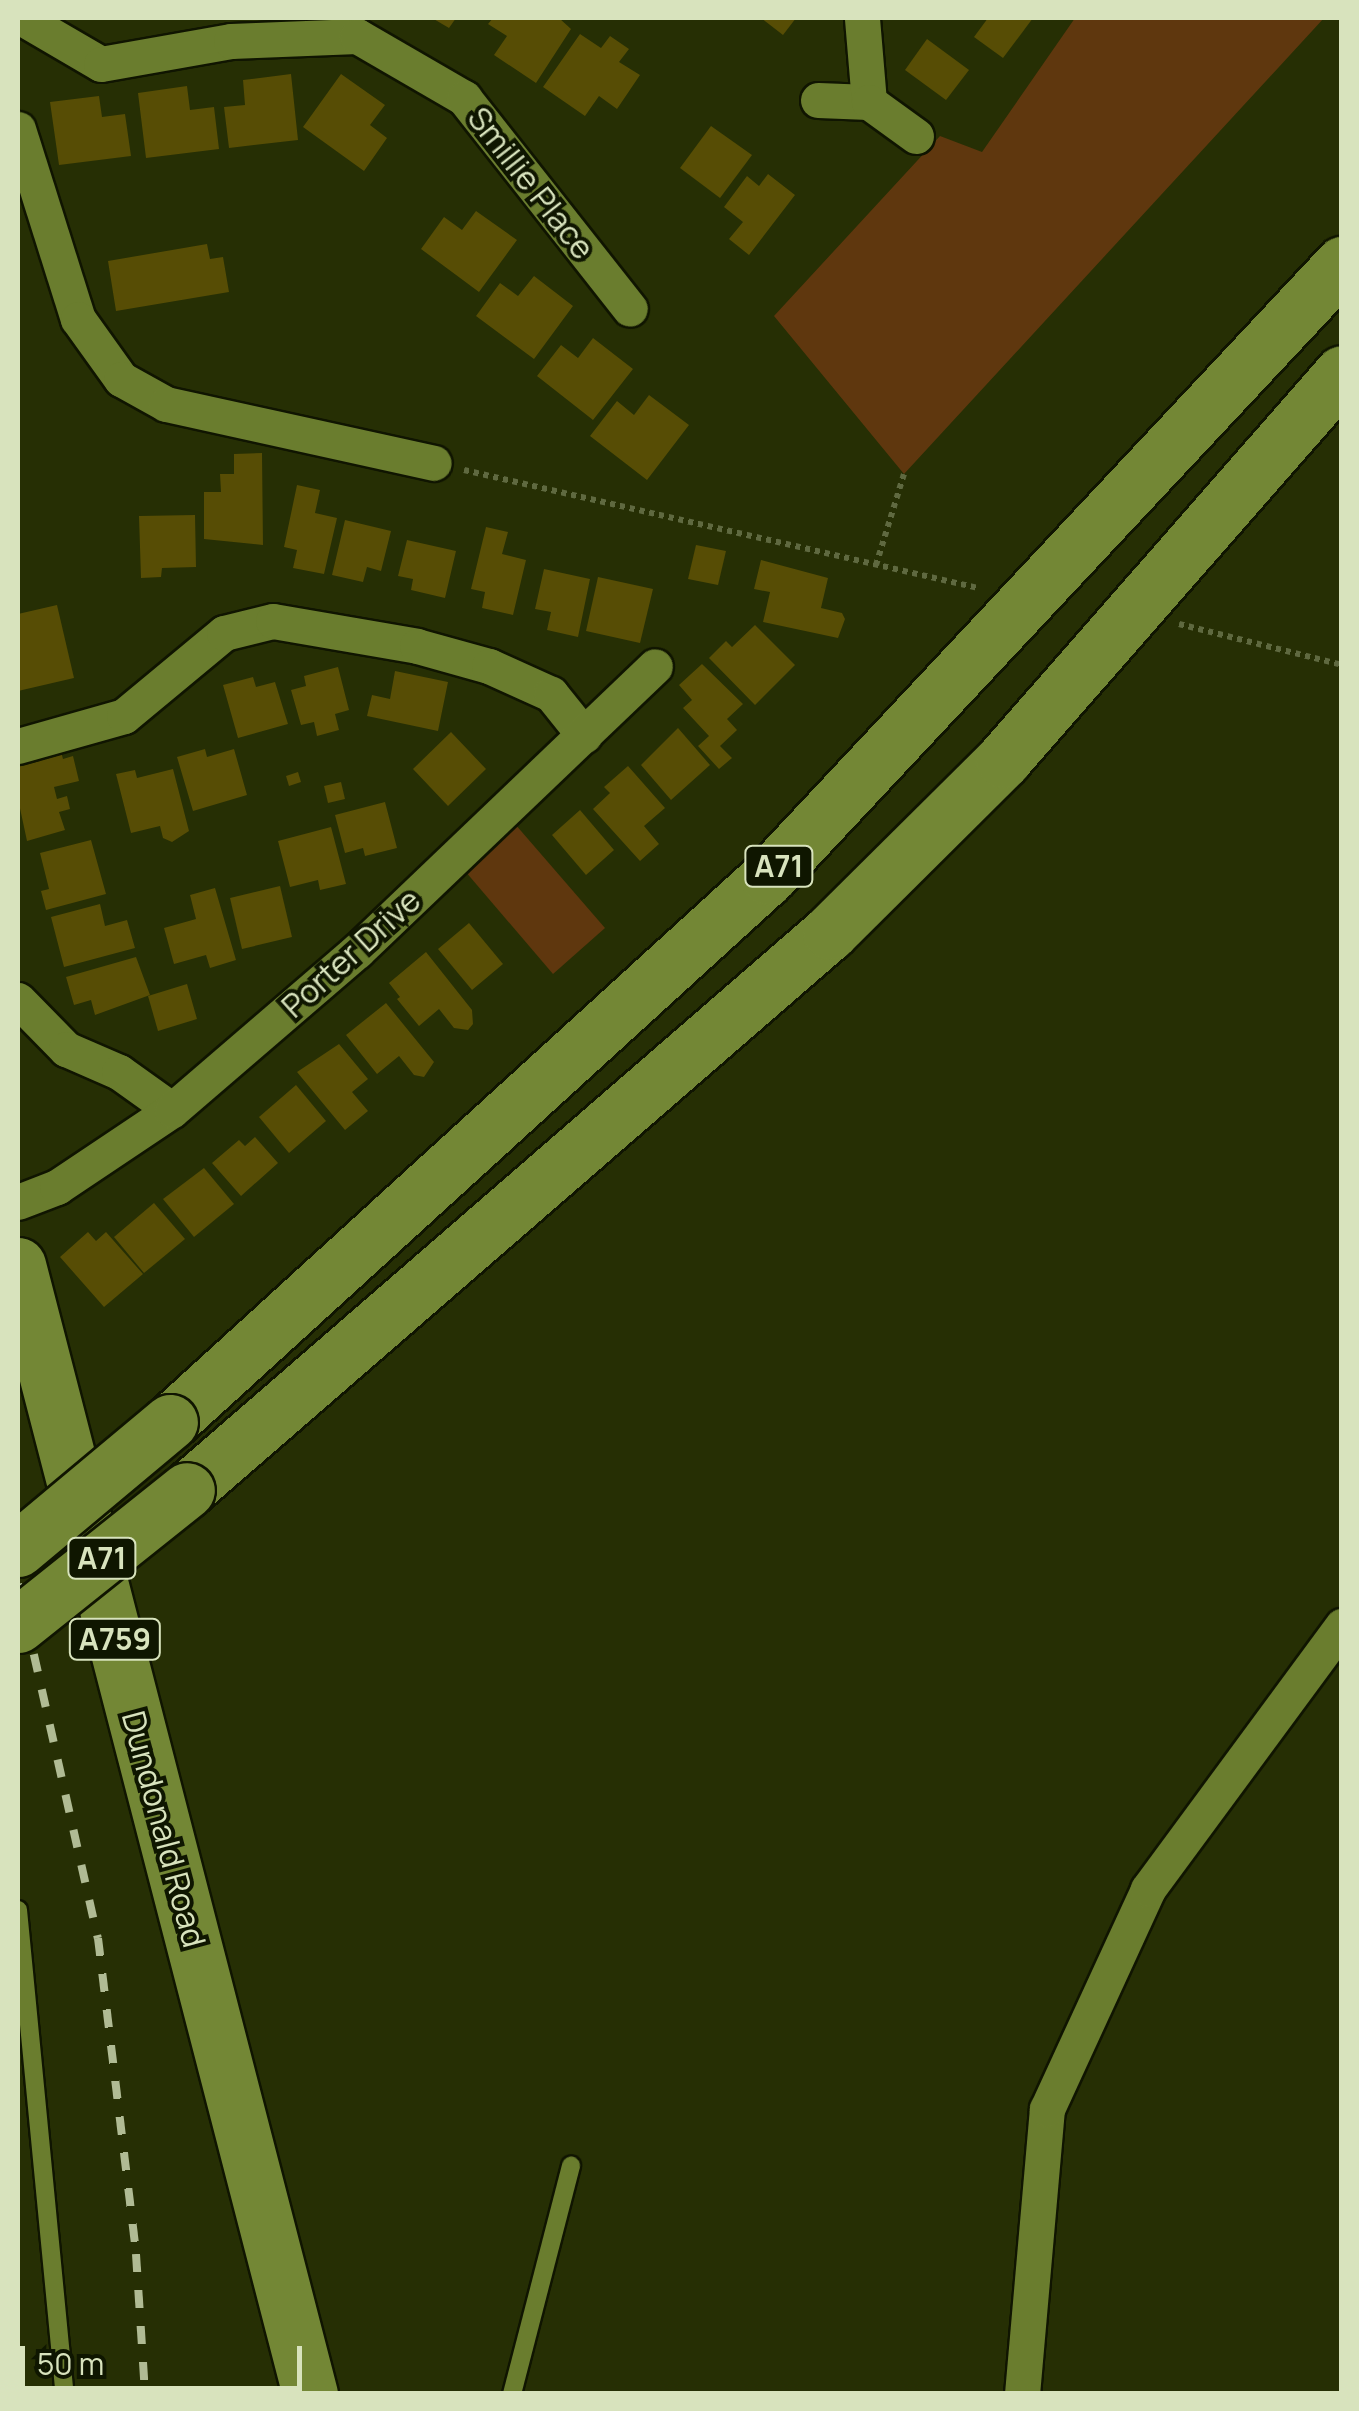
<!DOCTYPE html>
<style>
body{margin:0}
#map{position:relative;width:1359px;height:2411px;overflow:hidden;background:#262f04;font-family:Manrope,sans-serif}
div>[style]{position:absolute}
.green>*{inset:0;background:#5f370e}
.building>*{inset:0;background:#574d05}
.path>*{height:6px;margin-top:-3px;transform-origin:0;background:repeating-linear-gradient(90deg,#5f6940 0 5px,transparent 0 10px)}
.roads{filter:drop-shadow(2px 0 #101501) drop-shadow(-2px 0 #101501) drop-shadow(0 2px #101501) drop-shadow(0 -2px #101501)}
.service>*{height:18px;margin:-9px;padding:0 9px;transform-origin:9px;border-radius:9px;background:#6a7d2e}
.minor>*{height:35px;margin:-17.5px;padding:0 17.5px;transform-origin:17.5px;border-radius:17.5px;background:#6a7d2e}
.primary>*{height:55px;margin:-27.5px;padding:0 27.5px;transform-origin:27.5px;border-radius:27.5px;background:#738735}
.rail>*{height:8px;margin-top:-4px;transform-origin:0;background:repeating-linear-gradient(90deg,#b0bb94 0 18px,transparent 0 36px)}
.bridges{filter:drop-shadow(2px 0 #101501) drop-shadow(-2px 0 #101501) drop-shadow(0 2px #101501) drop-shadow(0 -2px #101501)}
.primary-bridge>*{height:55px;margin:-27.5px;padding:0 27.5px;transform-origin:27.5px;border-radius:27.5px;background:#738735}
span{translate:-50% -50%;white-space:nowrap;text-align:center;line-height:1.15;-webkit-text-stroke:8px #0f1600;paint-order:stroke}
.shield-label span{padding:2px 8px;background:#0f1600;border:2px solid;border-radius:8px;-webkit-text-stroke-width:0}
.shield-label{font-size:30px;color:#d8e3bd;font-weight:700}
.street-label{font-size:32px;color:#d8e3bd}
.frame{position:absolute;inset:0;border:20px solid #d8e3bd;pointer-events:none}
.scale{position:absolute;left:20px;top:2346px;width:282px;height:45px;box-sizing:border-box;border:5px solid #d8e3bd;border-top:0;padding-left:12px;font-size:30px;line-height:35px;white-space:nowrap;color:#d8e3bd;-webkit-text-stroke:8px #0f1600;paint-order:stroke}
</style>
<div id="map">
<div class="green">
<i style="clip-path:polygon(1075px 18px,1324px 18px,904px 474px,774px 316px,940px 136px,982px 152px)"></i>
<i style="clip-path:polygon(515px 824px,605px 928px,553px 974px,465px 871px)"></i>
</div>
<div class="building">
<i style="clip-path:polygon(432px 18px,456px 18px,449px 28px)"></i>
<i style="clip-path:polygon(493px 18px,559px 18px,571px 29px,536px 83px,494px 55px,507px 36px,488px 24px)"></i>
<i style="clip-path:polygon(761px 18px,796px 18px,783px 35px)"></i>
<i style="clip-path:polygon(988px 18px,1033px 18px,1003px 58px,974px 37px)"></i>
<i style="clip-path:polygon(580px 34px,601px 48px,610px 36px,629px 49px,619px 62px,640px 75px,617px 109px,599px 96px,585px 116px,543px 87px)"></i>
<i style="clip-path:polygon(927px 39px,969px 70px,946px 100px,905px 70px)"></i>
<i style="clip-path:polygon(291px 74px,298px 140px,229px 148px,224px 107px,245px 105px,243px 80px)"></i>
<i style="clip-path:polygon(341px 74px,385px 105px,370px 125px,387px 138px,364px 171px,303px 127px)"></i>
<i style="clip-path:polygon(187px 86px,190px 110px,214px 107px,219px 149px,146px 158px,138px 93px)"></i>
<i style="clip-path:polygon(99px 96px,102px 117px,125px 114px,131px 156px,59px 165px,50px 102px)"></i>
<i style="clip-path:polygon(711px 126px,752px 155px,720px 198px,680px 168px)"></i>
<i style="clip-path:polygon(768px 174px,795px 195px,749px 255px,729px 239px,743px 222px,724px 207px,747px 176px,759px 186px)"></i>
<i style="clip-path:polygon(476px 211px,517px 240px,479px 292px,421px 249px,444px 217px,462px 230px)"></i>
<i style="clip-path:polygon(207px 244px,210px 259px,223px 257px,229px 292px,116px 311px,108px 261px)"></i>
<i style="clip-path:polygon(534px 276px,573px 306px,534px 359px,476px 316px,500px 283px,518px 296px)"></i>
<i style="clip-path:polygon(593px 338px,633px 369px,593px 420px,537px 376px,561px 345px,578px 358px)"></i>
<i style="clip-path:polygon(649px 395px,689px 425px,647px 480px,590px 436px,617px 401px,634px 415px)"></i>
<i style="clip-path:polygon(262px 453px,263px 545px,204px 539px,204px 492px,221px 492px,220px 474px,234px 474px,234px 454px)"></i>
<i style="clip-path:polygon(297px 485px,320px 490px,315px 513px,337px 518px,324px 574px,293px 568px,297px 550px,284px 547px)"></i>
<i style="clip-path:polygon(195px 515px,196px 567px,162px 568px,161px 577px,141px 578px,139px 516px)"></i>
<i style="clip-path:polygon(345px 520px,391px 531px,381px 571px,367px 567px,363px 582px,332px 575px)"></i>
<i style="clip-path:polygon(486px 527px,508px 532px,502px 554px,526px 560px,513px 615px,482px 608px,485px 592px,471px 589px)"></i>
<i style="clip-path:polygon(407px 540px,456px 551px,445px 598px,411px 590px,413px 579px,398px 576px)"></i>
<i style="clip-path:polygon(696px 545px,726px 551px,718px 585px,688px 579px)"></i>
<i style="clip-path:polygon(761px 560px,828px 578px,821px 608px,842px 613px,845px 619px,838px 638px,763px 622px,770px 592px,754px 589px)"></i>
<i style="clip-path:polygon(544px 569px,590px 579px,578px 637px,547px 630px,551px 612px,535px 609px)"></i>
<i style="clip-path:polygon(598px 577px,653px 589px,640px 643px,586px 631px)"></i>
<i style="clip-path:polygon(57px 605px,74px 678px,18px 691px,18px 614px)"></i>
<i style="clip-path:polygon(755px 625px,795px 665px,755px 705px,709px 658px,726px 641px,732px 647px)"></i>
<i style="clip-path:polygon(702px 664px,743px 704px,727px 719px,737px 730px,720px 746px,732px 758px,719px 769px,698px 746px,709px 736px,683px 708px,692px 700px,679px 685px)"></i>
<i style="clip-path:polygon(338px 667px,349px 710px,335px 714px,339px 730px,317px 736px,314px 722px,301px 725px,291px 690px,306px 686px,304px 676px)"></i>
<i style="clip-path:polygon(395px 671px,448px 682px,438px 731px,367px 716px,372px 695px,390px 699px)"></i>
<i style="clip-path:polygon(253px 677px,256px 687px,275px 682px,288px 724px,238px 738px,223px 685px)"></i>
<i style="clip-path:polygon(678px 728px,710px 765px,671px 800px,641px 765px)"></i>
<i style="clip-path:polygon(451px 732px,486px 769px,448px 806px,413px 769px)"></i>
<i style="clip-path:polygon(60px 748px,63px 759px,73px 756px,79px 781px,54px 787px,57px 799px,67px 796px,70px 809px,59px 812px,65px 830px,27px 841px,18px 799px,18px 767px,40px 761px,38px 753px)"></i>
<i style="clip-path:polygon(205px 749px,207px 757px,234px 749px,247px 795px,193px 811px,177px 757px)"></i>
<i style="clip-path:polygon(628px 766px,665px 808px,644px 826px,659px 844px,640px 861px,593px 809px,610px 793px,604px 787px)"></i>
<i style="clip-path:polygon(173px 769px,189px 831px,172px 842px,163px 838px,160px 826px,131px 833px,116px 774px,135px 770px,137px 778px)"></i>
<i style="clip-path:polygon(298px 772px,301px 782px,289px 786px,286px 776px)"></i>
<i style="clip-path:polygon(341px 782px,345px 799px,328px 803px,324px 786px)"></i>
<i style="clip-path:polygon(385px 802px,397px 848px,365px 856px,363px 848px,345px 853px,335px 815px)"></i>
<i style="clip-path:polygon(580px 810px,614px 850px,586px 875px,552px 835px)"></i>
<i style="clip-path:polygon(331px 827px,346px 884px,320px 890px,318px 880px,290px 887px,278px 841px)"></i>
<i style="clip-path:polygon(91px 840px,106px 894px,46px 910px,41px 891px,49px 889px,40px 853px)"></i>
<i style="clip-path:polygon(280px 886px,292px 937px,242px 949px,230px 898px)"></i>
<i style="clip-path:polygon(215px 888px,236px 960px,210px 968px,206px 955px,174px 964px,164px 928px,196px 919px,190px 895px)"></i>
<i style="clip-path:polygon(100px 904px,105px 926px,127px 920px,135px 948px,64px 967px,51px 917px)"></i>
<i style="clip-path:polygon(469px 923px,503px 964px,472px 990px,438px 949px)"></i>
<i style="clip-path:polygon(426px 952px,472px 1010px,473px 1024px,468px 1030px,454px 1028px,439px 1009px,419px 1026px,397px 999px,400px 997px,389px 983px)"></i>
<i style="clip-path:polygon(136px 957px,150px 995px,95px 1015px,91px 1000px,74px 1005px,66px 977px)"></i>
<i style="clip-path:polygon(187px 984px,197px 1019px,158px 1031px,148px 996px)"></i>
<i style="clip-path:polygon(386px 1003px,434px 1062px,424px 1077px,414px 1075px,399px 1056px,377px 1074px,346px 1035px)"></i>
<i style="clip-path:polygon(339px 1044px,368px 1079px,352px 1092px,368px 1111px,345px 1130px,297px 1072px)"></i>
<i style="clip-path:polygon(296px 1085px,326px 1121px,289px 1153px,259px 1117px)"></i>
<i style="clip-path:polygon(255px 1137px,278px 1163px,241px 1196px,212px 1163px,239px 1140px,245px 1146px)"></i>
<i style="clip-path:polygon(204px 1168px,234px 1204px,194px 1237px,163px 1199px)"></i>
<i style="clip-path:polygon(154px 1203px,185px 1239px,144px 1273px,114px 1237px)"></i>
<i style="clip-path:polygon(88px 1232px,96px 1241px,106px 1232px,143px 1274px,104px 1307px,60px 1257px)"></i>
</div>
<div class="path">
<i style="left:464px;top:470px;width:527px;rotate:12.93deg"></i>
<i style="left:876px;top:565px;width:95px;rotate:-72.9deg"></i>
<i style="left:1179px;top:624px;width:168px;rotate:14.1deg"></i>
</div>
<div class="roads">
<div class="service">
<i style="left:18px;top:1910px;width:486px;rotate:84.5deg"></i>
<i style="left:512px;top:2394px;width:236px;rotate:-75.5deg"></i>
</div>
<div class="minor">
<i style="left:22px;top:18px;width:91px;rotate:30.2deg"></i>
<i style="left:101px;top:64px;width:132px;rotate:-10deg"></i>
<i style="left:231px;top:41px;width:126px;rotate:-2.3deg"></i>
<i style="left:357px;top:36px;width:124px;rotate:30.1deg"></i>
<i style="left:464px;top:98px;width:268px;rotate:51.8deg"></i>
<i style="left:818px;top:100px;width:51px;rotate:2.2deg"></i>
<i style="left:869px;top:102px;width:84px;rotate:-94.8deg"></i>
<i style="left:869px;top:102px;width:58px;rotate:35.9deg"></i>
<i style="left:18px;top:129px;width:199px;rotate:72.5deg"></i>
<i style="left:78px;top:319px;width:74px;rotate:54.4deg"></i>
<i style="left:121px;top:379px;width:51px;rotate:29.1deg"></i>
<i style="left:166px;top:404px;width:274px;rotate:12.4deg"></i>
<i style="left:18px;top:746px;width:110px;rotate:-15.8deg"></i>
<i style="left:124px;top:716px;width:130px;rotate:-39.7deg"></i>
<i style="left:224px;top:633px;width:50px;rotate:-13.8deg"></i>
<i style="left:273px;top:621px;width:146px;rotate:9.8deg"></i>
<i style="left:417px;top:646px;width:75px;rotate:15.5deg"></i>
<i style="left:489px;top:666px;width:68px;rotate:24.3deg"></i>
<i style="left:551px;top:694px;width:53px;rotate:51.2deg"></i>
<i style="left:18px;top:1000px;width:69px;rotate:45.6deg"></i>
<i style="left:66px;top:1049px;width:58px;rotate:23.5deg"></i>
<i style="left:119px;top:1072px;width:65px;rotate:35.6deg"></i>
<i style="left:18px;top:1202px;width:42px;rotate:-21deg"></i>
<i style="left:57px;top:1187px;width:138px;rotate:-33.8deg"></i>
<i style="left:172px;top:1110px;width:244px;rotate:-40.7deg"></i>
<i style="left:357px;top:951px;width:412px;rotate:-43.7deg"></i>
<i style="left:1022px;top:2394px;width:286px;rotate:-85deg"></i>
<i style="left:1047px;top:2109px;width:242px;rotate:-65.3deg"></i>
<i style="left:1148px;top:1889px;width:327px;rotate:-53.6deg"></i>
</div>
<div class="primary">
<i style="left:18px;top:1265px;width:1166px;rotate:75.5deg"></i>
<i style="left:170px;top:1422px;width:809px;rotate:-42.35deg"></i>
<i style="left:768px;top:877px;width:840px;rotate:-46.88deg"></i>
<i style="left:187px;top:1490px;width:851px;rotate:-40.95deg"></i>
<i style="left:830px;top:932px;width:244px;rotate:-44.8deg"></i>
<i style="left:1003px;top:760px;width:514px;rotate:-48.78deg"></i>
</div>
</div>
<div class="rail">
<i style="left:18px;top:1584px;width:363px;rotate:77.3deg"></i>
<i style="left:98px;top:1938px;width:318px;rotate:83.1deg"></i>
<i style="left:136px;top:2254px;width:140px;rotate:86.3deg"></i>
</div>
<div class="bridges">
<div class="primary-bridge">
<i style="left:18px;top:1549px;width:198px;rotate:-39.9deg"></i>
<i style="left:18px;top:1625px;width:216px;rotate:-38.6deg"></i>
</div>
</div>
<div class="shield-label">
<span style="left:779px;top:866px">A71</span>
<span style="left:102px;top:1558px">A71</span>
<span style="left:115px;top:1639px">A759</span>
</div>
<div class="street-label">
<span style="left:531px;top:183px;rotate:52deg">Smillie Place</span>
<span style="left:351px;top:953px;rotate:-42deg">Porter Drive</span>
<span style="left:164px;top:1829px;rotate:75deg">Dundonald Road</span>
</div>
<div class="frame"></div>
<div class="scale">50 m</div>
</div>
